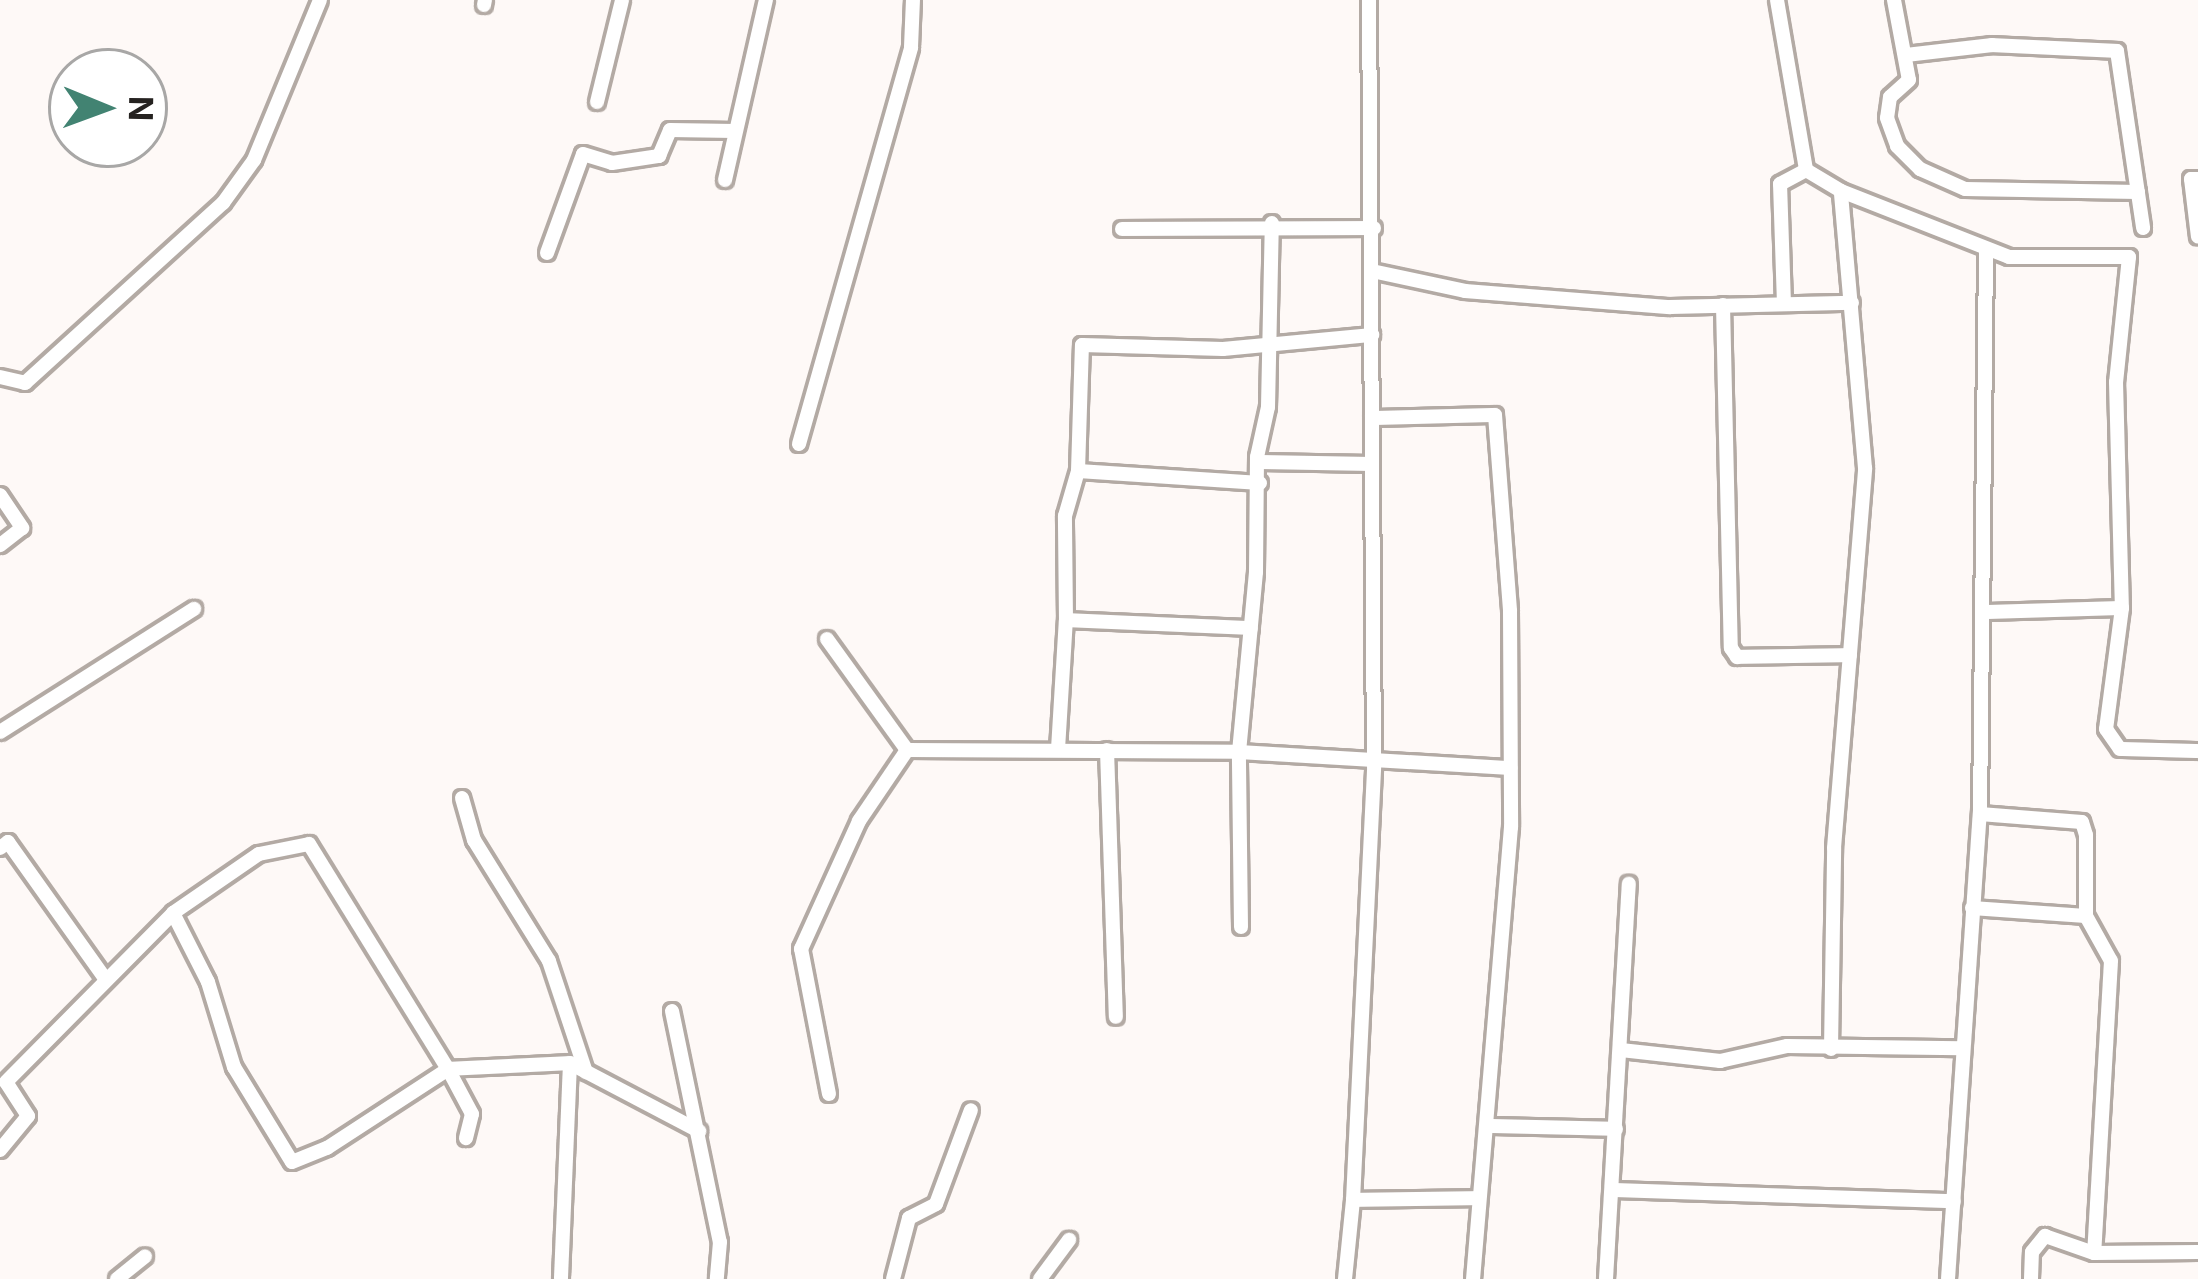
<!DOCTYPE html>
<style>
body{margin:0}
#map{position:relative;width:2198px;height:1279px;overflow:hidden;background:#fef9f7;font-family:Inter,sans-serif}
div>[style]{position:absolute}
.roads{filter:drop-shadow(3px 0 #b3aaa4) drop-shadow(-3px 0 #b3aaa4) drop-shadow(0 3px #b3aaa4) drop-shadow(0 -3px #b3aaa4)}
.minor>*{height:14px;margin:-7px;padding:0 7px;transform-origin:7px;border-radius:7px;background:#fff}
span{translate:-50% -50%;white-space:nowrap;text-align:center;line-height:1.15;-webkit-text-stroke:9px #fff;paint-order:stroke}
.north{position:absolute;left:48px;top:48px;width:120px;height:120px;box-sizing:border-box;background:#fff;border:3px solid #a8a7a6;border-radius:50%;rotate:91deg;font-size:33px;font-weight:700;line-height:48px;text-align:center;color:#252220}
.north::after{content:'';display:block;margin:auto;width:42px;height:54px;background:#428372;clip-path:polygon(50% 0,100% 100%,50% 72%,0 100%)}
</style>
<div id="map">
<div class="roads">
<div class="minor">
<i style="left:1777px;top:0;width:172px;rotate:80.3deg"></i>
<i style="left:1894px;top:0;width:81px;rotate:79.4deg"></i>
<i style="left:1909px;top:80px;width:25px;rotate:138deg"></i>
<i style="left:1890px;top:97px;width:21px;rotate:98deg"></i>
<i style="left:1887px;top:118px;width:30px;rotate:70deg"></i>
<i style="left:1897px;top:146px;width:33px;rotate:45deg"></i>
<i style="left:1920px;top:169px;width:49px;rotate:24deg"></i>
<i style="left:1965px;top:189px;width:173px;rotate:1deg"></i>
<i style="left:484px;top:5px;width:5px;rotate:-79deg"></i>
<i style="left:1906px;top:55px;width:87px;rotate:-6.6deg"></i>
<i style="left:1992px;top:45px;width:125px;rotate:2.7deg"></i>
<i style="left:2117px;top:51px;width:179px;rotate:81.6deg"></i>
<i style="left:597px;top:102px;width:105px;rotate:-76.2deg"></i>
<i style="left:2198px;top:179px;width:7px;rotate:180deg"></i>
<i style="left:2191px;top:179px;width:58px;rotate:83.1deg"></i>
<i style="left:725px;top:180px;width:185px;rotate:-77.2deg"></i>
<i style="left:1122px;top:229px;width:252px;rotate:-0.2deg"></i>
<i style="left:547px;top:253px;width:105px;rotate:-70deg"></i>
<i style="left:583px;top:154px;width:30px;rotate:17deg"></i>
<i style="left:612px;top:163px;width:48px;rotate:-8.5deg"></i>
<i style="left:659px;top:156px;width:28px;rotate:-67deg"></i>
<i style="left:670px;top:130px;width:65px;rotate:0.9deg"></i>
<i style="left:1372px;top:271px;width:95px;rotate:12.1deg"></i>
<i style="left:1465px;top:291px;width:206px;rotate:4.5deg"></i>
<i style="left:1670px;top:307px;width:182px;rotate:-1.3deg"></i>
<i style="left:1784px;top:304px;width:120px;rotate:-91.9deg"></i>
<i style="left:1780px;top:184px;width:30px;rotate:-28deg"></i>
<i style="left:1806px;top:170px;width:41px;rotate:31deg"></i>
<i style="left:1841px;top:191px;width:180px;rotate:21.4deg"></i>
<i style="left:2009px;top:257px;width:120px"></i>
<i style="left:2129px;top:257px;width:126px;rotate:95.9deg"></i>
<i style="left:2116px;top:382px;width:226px;rotate:88.5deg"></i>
<i style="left:2122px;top:608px;width:122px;rotate:97.5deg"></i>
<i style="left:2106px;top:729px;width:24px;rotate:55deg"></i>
<i style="left:2120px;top:749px;width:78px;rotate:1.5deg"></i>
<i style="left:1723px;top:305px;width:343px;rotate:88.7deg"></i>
<i style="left:1731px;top:648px;width:11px;rotate:56deg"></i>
<i style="left:1737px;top:657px;width:113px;rotate:-1deg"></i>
<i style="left:0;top:377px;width:26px;rotate:13deg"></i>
<i style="left:25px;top:383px;width:268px;rotate:-42.3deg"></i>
<i style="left:223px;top:203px;width:53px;rotate:-54.2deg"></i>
<i style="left:254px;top:160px;width:173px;rotate:-67.6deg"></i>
<i style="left:1372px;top:418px;width:123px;rotate:-1.4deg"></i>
<i style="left:1495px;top:415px;width:197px;rotate:85.6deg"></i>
<i style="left:1510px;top:611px;width:216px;rotate:89.7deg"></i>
<i style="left:1511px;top:827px;width:454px;rotate:94.8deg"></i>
<i style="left:799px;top:444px;width:412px;rotate:-74.2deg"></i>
<i style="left:911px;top:47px;width:47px;rotate:-87.6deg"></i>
<i style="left:1260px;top:462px;width:112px;rotate:1deg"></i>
<i style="left:1260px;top:483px;width:182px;rotate:-176.2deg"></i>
<i style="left:1078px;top:471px;width:126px;rotate:-88.2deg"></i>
<i style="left:1082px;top:345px;width:141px;rotate:1.6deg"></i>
<i style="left:1223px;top:349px;width:150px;rotate:-5.4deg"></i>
<i style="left:0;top:495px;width:40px;rotate:56deg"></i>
<i style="left:22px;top:528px;width:28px;rotate:142deg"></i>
<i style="left:1986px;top:612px;width:136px;rotate:-1.7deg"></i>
<i style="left:1066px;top:620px;width:104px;rotate:-90.6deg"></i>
<i style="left:1065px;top:516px;width:47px;rotate:-73.9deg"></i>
<i style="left:827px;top:639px;width:137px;rotate:54.2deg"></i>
<i style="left:0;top:732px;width:230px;rotate:-32.4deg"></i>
<i style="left:1058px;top:749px;width:129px;rotate:-86.5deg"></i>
<i style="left:1066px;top:620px;width:185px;rotate:2.5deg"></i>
<i style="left:907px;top:750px;width:332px;rotate:0.3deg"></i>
<i style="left:1239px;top:752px;width:272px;rotate:3.4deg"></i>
<i style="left:1107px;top:750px;width:267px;rotate:88.1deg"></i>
<i style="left:462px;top:798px;width:44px;rotate:74.1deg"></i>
<i style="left:474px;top:840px;width:142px;rotate:58.2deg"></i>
<i style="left:549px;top:961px;width:117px;rotate:71.6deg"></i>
<i style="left:1980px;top:814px;width:102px;rotate:4.5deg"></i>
<i style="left:2082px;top:822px;width:14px;rotate:73deg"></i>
<i style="left:2086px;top:835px;width:81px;rotate:90deg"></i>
<i style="left:2086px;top:916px;width:51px;rotate:60.9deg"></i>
<i style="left:2111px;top:961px;width:292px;rotate:93.3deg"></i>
<i style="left:0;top:848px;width:10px;rotate:-37deg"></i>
<i style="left:8px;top:842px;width:166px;rotate:54.6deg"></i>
<i style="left:1972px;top:908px;width:114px;rotate:4deg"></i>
<i style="left:173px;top:913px;width:104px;rotate:-34.5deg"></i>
<i style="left:259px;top:854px;width:51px;rotate:-11.3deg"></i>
<i style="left:309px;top:844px;width:264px;rotate:58.3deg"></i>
<i style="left:448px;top:1069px;width:51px;rotate:61.9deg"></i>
<i style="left:472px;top:1114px;width:25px;rotate:104deg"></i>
<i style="left:1241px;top:927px;width:175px;rotate:-90.7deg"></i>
<i style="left:1239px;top:752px;width:181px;rotate:-84.6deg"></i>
<i style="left:1256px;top:572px;width:115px;rotate:-89.5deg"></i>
<i style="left:1257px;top:457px;width:51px;rotate:-77.6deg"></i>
<i style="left:1268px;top:407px;width:184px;rotate:-88.8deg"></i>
<i style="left:672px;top:1011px;width:236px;rotate:78.3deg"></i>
<i style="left:720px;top:1242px;width:37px;rotate:95deg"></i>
<i style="left:1831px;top:1049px;width:201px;rotate:-89.1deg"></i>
<i style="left:1834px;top:848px;width:381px;rotate:-85.3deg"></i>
<i style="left:1865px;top:468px;width:278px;rotate:-95deg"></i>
<i style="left:1621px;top:1050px;width:100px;rotate:6.3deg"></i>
<i style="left:1720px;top:1061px;width:69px;rotate:-12.6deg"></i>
<i style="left:1787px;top:1046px;width:174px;rotate:0.7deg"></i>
<i style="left:579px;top:1068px;width:136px;rotate:27.7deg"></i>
<i style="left:829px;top:1094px;width:148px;rotate:-100.9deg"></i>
<i style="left:801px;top:949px;width:141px;rotate:-65.6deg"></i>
<i style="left:859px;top:821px;width:86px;rotate:-55.9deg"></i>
<i style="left:1488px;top:1126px;width:128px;rotate:1.3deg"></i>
<i style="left:0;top:1150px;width:44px;rotate:-50.5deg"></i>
<i style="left:28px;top:1116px;width:40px;rotate:-122.9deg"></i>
<i style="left:6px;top:1082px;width:238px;rotate:-45.3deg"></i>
<i style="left:173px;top:913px;width:77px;rotate:63.1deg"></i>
<i style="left:208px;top:982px;width:89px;rotate:73deg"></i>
<i style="left:234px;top:1067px;width:111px;rotate:58.6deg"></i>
<i style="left:292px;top:1162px;width:38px;rotate:-22deg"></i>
<i style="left:327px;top:1148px;width:145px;rotate:-33.1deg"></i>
<i style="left:448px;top:1069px;width:122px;rotate:-2.8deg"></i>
<i style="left:570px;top:1063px;width:216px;rotate:92.4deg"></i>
<i style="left:1614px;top:1190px;width:340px;rotate:1.9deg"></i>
<i style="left:1353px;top:1200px;width:435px;rotate:-87.2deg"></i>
<i style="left:1374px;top:766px;width:766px;rotate:-90.37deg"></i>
<i style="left:117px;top:1279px;width:36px;rotate:-39deg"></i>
<i style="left:893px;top:1279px;width:63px;rotate:-75.3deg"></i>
<i style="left:909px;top:1218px;width:30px;rotate:-27deg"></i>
<i style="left:936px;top:1204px;width:100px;rotate:-69.6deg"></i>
<i style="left:1040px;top:1279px;width:49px;rotate:-53.4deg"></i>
<i style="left:1345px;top:1279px;width:79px;rotate:-84.2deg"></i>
<i style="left:1353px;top:1200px;width:126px;rotate:-0.9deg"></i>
<i style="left:1606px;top:1279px;width:396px;rotate:-86.7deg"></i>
<i style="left:1948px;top:1279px;width:466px;rotate:-86.1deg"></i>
<i style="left:1980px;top:814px;width:564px;rotate:-89.39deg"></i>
<i style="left:2031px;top:1279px;width:27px;rotate:-88deg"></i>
<i style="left:2032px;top:1252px;width:21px;rotate:-51deg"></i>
<i style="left:2045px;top:1236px;width:52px;rotate:19.1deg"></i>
<i style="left:2094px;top:1253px;width:104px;rotate:-0.6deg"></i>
</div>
</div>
<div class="north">N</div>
</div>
